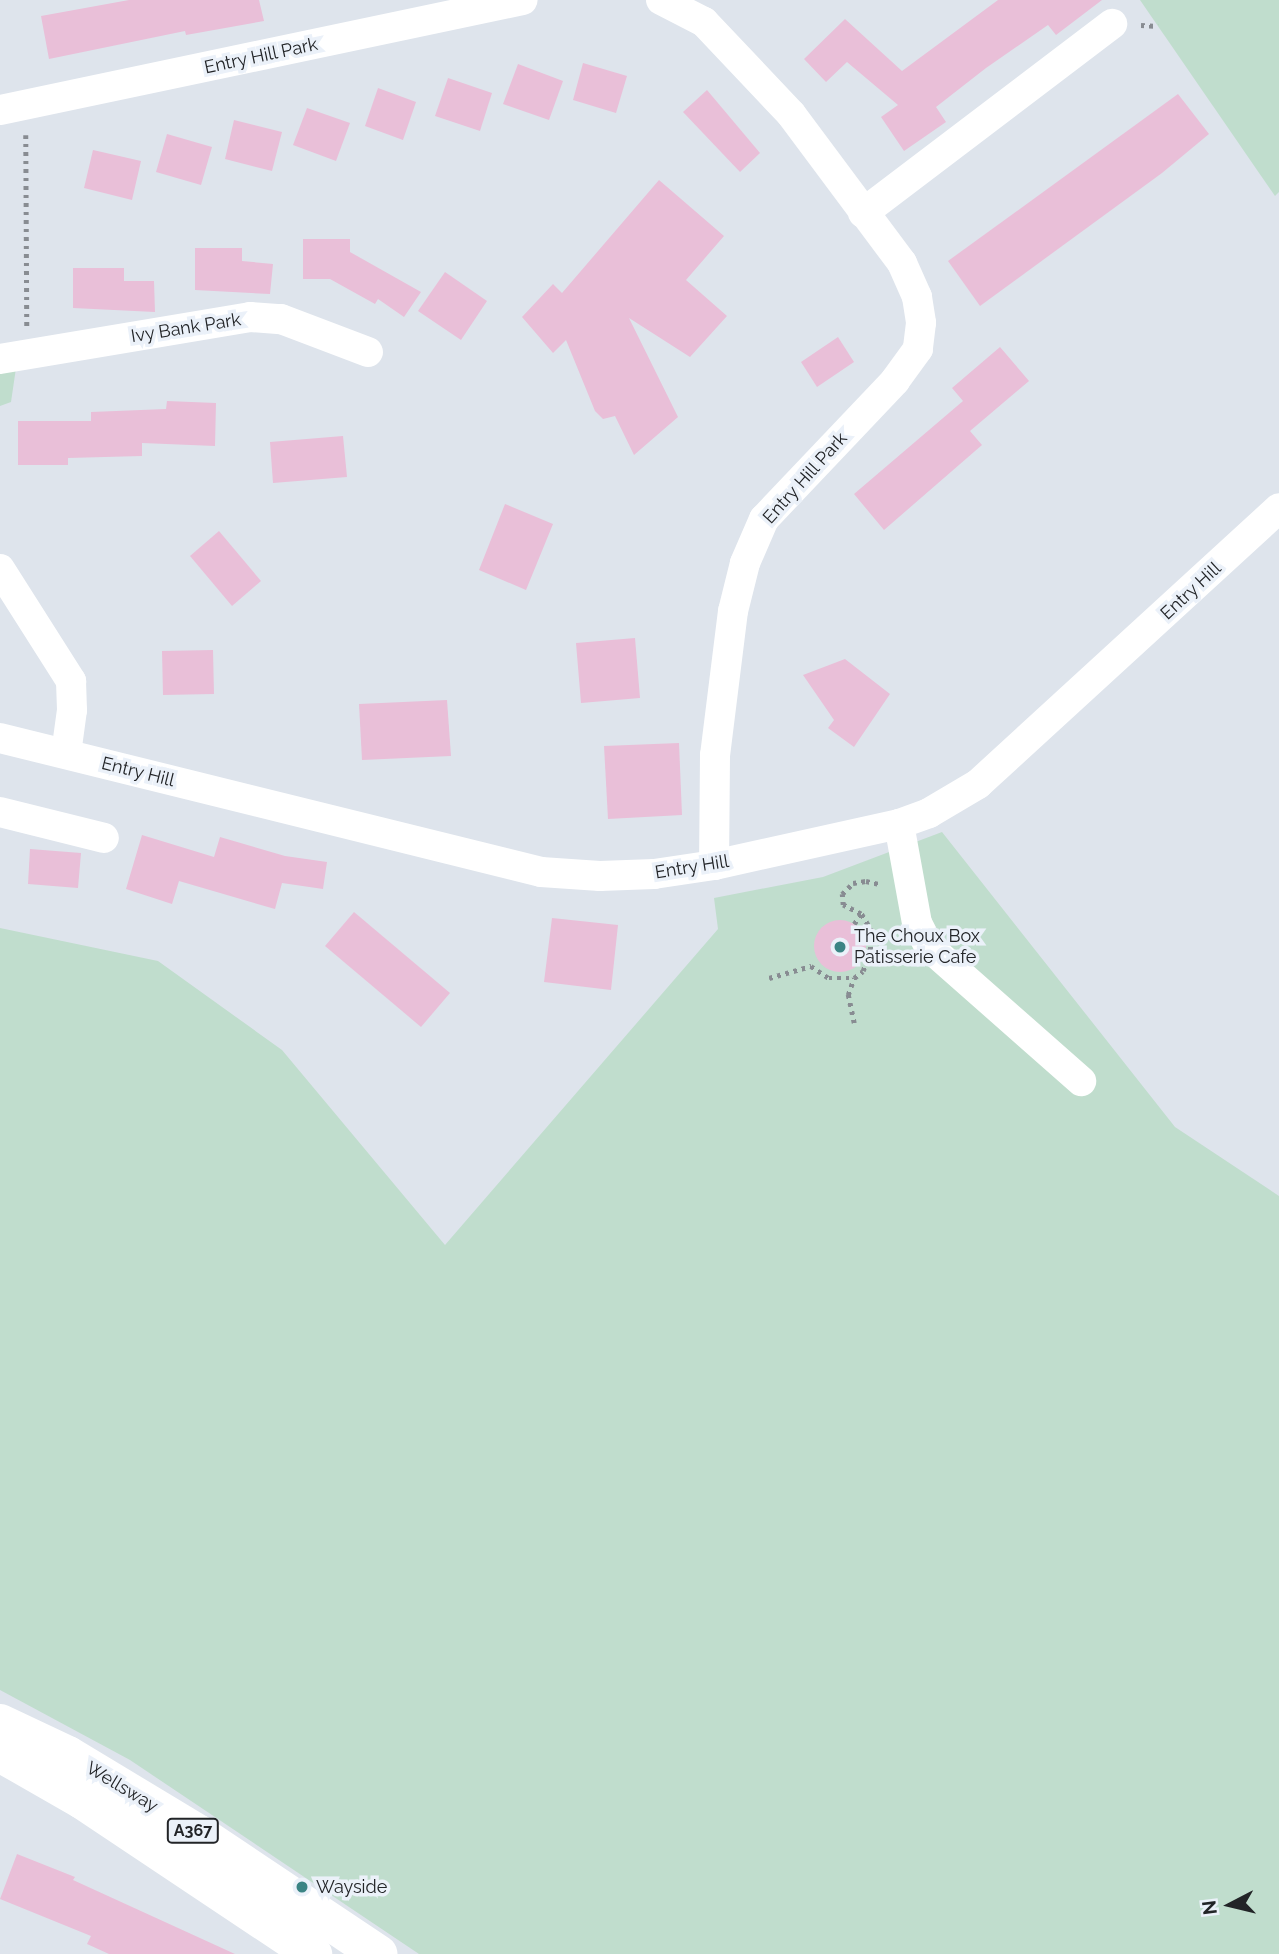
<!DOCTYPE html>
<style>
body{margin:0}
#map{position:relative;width:1279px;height:1954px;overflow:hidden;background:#dee4ec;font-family:Raleway,sans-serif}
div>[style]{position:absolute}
.green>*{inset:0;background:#c0ddcd}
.building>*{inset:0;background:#e9bfd8}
.round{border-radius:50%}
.path>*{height:4.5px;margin-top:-2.25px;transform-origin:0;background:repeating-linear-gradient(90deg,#888c92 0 3.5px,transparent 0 8.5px)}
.minor>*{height:30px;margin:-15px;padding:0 15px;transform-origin:15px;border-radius:15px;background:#fff}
.major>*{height:38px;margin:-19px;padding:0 19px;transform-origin:19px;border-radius:19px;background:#fff}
.dots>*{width:19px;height:19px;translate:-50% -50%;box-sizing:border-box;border:4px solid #ebf1f9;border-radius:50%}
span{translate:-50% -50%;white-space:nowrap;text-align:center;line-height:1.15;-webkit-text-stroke:7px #ebf1f9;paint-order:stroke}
.shield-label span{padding:2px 5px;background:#ebf1f9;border:2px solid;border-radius:5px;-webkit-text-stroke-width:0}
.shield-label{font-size:16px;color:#222427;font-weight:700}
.street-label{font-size:18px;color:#222427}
.poi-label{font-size:18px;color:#222427}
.left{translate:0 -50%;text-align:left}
.north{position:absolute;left:1195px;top:1870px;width:70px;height:70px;-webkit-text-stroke:5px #ebf1f9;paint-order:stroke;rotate:263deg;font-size:19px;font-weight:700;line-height:28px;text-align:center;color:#222427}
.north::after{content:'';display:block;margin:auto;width:24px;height:32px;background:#222427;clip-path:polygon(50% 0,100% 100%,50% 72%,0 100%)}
</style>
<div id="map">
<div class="green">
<i style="clip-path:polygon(1140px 0,1279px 0,1279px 192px,1275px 196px)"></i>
<i style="clip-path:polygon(16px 368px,11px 402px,0 406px,0 372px)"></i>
<i style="clip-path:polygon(942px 832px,1175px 1127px,1279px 1196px,1279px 1954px,419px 1954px,130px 1760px,0 1690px,0 928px,158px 961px,282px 1050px,445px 1245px,718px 929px,714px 898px,823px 877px)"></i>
</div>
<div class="building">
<i style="clip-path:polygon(129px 0,259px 0,264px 21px,186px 35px,185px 31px,49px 59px,41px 16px)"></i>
<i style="clip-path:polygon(998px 0,1102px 0,1056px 35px,1048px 25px,986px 68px,936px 107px,946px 122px,904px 151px,881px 117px,898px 105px,847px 62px,826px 82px,804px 59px,845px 19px,902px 71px)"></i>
<i style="clip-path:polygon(583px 63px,627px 76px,616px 113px,573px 100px)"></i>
<i style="clip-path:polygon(518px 64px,563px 81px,549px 120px,503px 104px)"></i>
<i style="clip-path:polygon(448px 78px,492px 93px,480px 131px,435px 116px)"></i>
<i style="clip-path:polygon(378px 88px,416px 102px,403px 140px,365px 126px)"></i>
<i style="clip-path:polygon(707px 90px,760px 153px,740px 172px,683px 112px)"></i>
<i style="clip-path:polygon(1178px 94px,1209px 134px,1162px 173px,980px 306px,948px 261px)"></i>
<i style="clip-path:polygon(307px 108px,350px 123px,336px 161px,293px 145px)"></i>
<i style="clip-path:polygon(234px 120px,282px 132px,272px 171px,225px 159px)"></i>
<i style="clip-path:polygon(167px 134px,212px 147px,201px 185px,156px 172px)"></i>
<i style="clip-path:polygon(93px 150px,141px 161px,132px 200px,84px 188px)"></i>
<i style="clip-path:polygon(659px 180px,724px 236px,686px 280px,727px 316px,690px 357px,629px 318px,678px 417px,634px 455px,615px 416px,603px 419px,595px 411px,566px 340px,553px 353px,522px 317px,553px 284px,562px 293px)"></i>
<i style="clip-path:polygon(303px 239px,350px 239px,350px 252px,421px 292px,404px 317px,378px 299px,375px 304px,330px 279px,303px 279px)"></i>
<i style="clip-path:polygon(195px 248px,242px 248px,242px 261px,273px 264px,270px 294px,195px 290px)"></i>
<i style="clip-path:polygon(73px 268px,124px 268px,124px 281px,154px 281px,155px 312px,73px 308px)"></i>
<i style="clip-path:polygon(445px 272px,487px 301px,461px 340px,418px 311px)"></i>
<i style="clip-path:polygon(838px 337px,854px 362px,817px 387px,801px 362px)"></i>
<i style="clip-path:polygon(1000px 347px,1029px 381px,970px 431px,982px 445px,884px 530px,854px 494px,963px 401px,952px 388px)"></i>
<i style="clip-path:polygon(167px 401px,216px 403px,215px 446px,142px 443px,142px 456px,68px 458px,68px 465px,18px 465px,18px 421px,91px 421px,91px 412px,166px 409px)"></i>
<i style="clip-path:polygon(343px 436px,347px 477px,273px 483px,270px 442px)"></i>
<i style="clip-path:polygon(505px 504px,553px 524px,526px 590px,479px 570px)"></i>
<i style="clip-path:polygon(219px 531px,261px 581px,232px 606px,190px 556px)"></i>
<i style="clip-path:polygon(635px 638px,640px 698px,581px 703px,576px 643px)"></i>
<i style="clip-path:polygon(213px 650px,214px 694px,163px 695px,162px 651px)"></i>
<i style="clip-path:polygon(845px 659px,890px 694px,854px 747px,828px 728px,834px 720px,803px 675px)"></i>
<i style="clip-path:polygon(447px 700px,451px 756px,362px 760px,359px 704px)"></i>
<i style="clip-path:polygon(679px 743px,682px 815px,608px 819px,604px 746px)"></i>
<i style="clip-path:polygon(142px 835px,214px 857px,220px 837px,285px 856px,327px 862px,323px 889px,282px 883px,275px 909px,179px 881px,172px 904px,126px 889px)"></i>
<i style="clip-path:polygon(30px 849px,81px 853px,78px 888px,28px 884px)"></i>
<i style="clip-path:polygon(354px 912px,450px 993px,421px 1027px,325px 946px)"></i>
<i style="clip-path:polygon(552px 918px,618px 925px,611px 990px,544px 982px)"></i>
<i class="round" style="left:814px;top:920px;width:52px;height:52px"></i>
<i style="clip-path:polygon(17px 1854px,75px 1877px,73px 1880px,235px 1954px,109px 1954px,87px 1944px,91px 1936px,0 1899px)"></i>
</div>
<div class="path">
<i style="left:1141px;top:25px;width:17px;rotate:3deg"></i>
<i style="left:26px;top:135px;width:191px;rotate:89.7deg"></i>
<i style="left:854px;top:924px;width:12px;rotate:-55deg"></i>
<i style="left:769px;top:978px;width:44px;rotate:-15.9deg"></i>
<i style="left:811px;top:966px;width:22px;rotate:34deg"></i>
<i style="left:829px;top:978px;width:25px"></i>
<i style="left:854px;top:1023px;width:29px;rotate:-102deg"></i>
<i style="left:848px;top:995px;width:18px;rotate:-71deg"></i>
<i style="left:854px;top:978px;width:11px;rotate:-38deg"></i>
<i style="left:863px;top:971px;width:22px;rotate:-72deg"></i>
<i style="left:870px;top:950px;width:18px;rotate:-84deg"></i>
<i style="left:872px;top:932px;width:21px;rotate:-121deg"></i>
<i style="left:861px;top:914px;width:20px;rotate:-153deg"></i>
<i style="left:843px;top:905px;width:11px;rotate:-95deg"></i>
<i style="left:842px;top:894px;width:16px;rotate:-45deg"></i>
<i style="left:853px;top:883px;width:13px;rotate:-9deg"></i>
<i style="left:866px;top:881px;width:13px;rotate:13deg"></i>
</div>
<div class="minor">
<i style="left:661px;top:0;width:48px;rotate:27.1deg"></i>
<i style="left:704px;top:22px;width:127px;rotate:46.6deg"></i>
<i style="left:791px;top:114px;width:186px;rotate:53.3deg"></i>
<i style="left:902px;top:263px;width:37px;rotate:66deg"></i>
<i style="left:917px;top:297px;width:26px;rotate:81deg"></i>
<i style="left:921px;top:323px;width:26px;rotate:97deg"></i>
<i style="left:918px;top:349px;width:39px;rotate:126deg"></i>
<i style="left:895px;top:381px;width:190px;rotate:133.5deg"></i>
<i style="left:764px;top:519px;width:48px;rotate:113.4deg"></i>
<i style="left:745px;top:563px;width:49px;rotate:104deg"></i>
<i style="left:733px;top:611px;width:145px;rotate:97.1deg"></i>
<i style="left:715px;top:755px;width:110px;rotate:90.5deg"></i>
<i style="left:0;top:110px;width:534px;rotate:-11.88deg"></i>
<i style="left:863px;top:213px;width:313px;rotate:-37.2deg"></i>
<i style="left:0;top:359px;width:254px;rotate:-9.5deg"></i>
<i style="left:250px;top:317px;width:31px;rotate:4deg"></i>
<i style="left:281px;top:319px;width:93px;rotate:20.8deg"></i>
<i style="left:0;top:569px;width:133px;rotate:57.6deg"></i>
<i style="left:71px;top:681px;width:29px;rotate:88deg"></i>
<i style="left:72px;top:710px;width:44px;rotate:97.8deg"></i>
<i style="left:0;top:738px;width:557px;rotate:13.91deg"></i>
<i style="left:541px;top:872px;width:59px;rotate:3.9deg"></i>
<i style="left:600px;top:876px;width:54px;rotate:-2.1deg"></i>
<i style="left:654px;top:874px;width:61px;rotate:-8.5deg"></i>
<i style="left:714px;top:865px;width:189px;rotate:-12.5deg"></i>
<i style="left:899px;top:824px;width:32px;rotate:-20deg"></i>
<i style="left:929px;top:813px;width:57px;rotate:-30.6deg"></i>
<i style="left:978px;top:784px;width:408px;rotate:-42.5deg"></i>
<i style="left:0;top:812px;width:107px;rotate:14deg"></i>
<i style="left:899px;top:824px;width:101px;rotate:79.7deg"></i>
<i style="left:917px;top:923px;width:27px;rotate:63deg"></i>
<i style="left:929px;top:947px;width:203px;rotate:41.4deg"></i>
</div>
<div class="major">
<i style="left:0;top:1723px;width:75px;rotate:25.2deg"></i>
<i style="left:68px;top:1755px;width:153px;rotate:31.1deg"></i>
<i style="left:199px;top:1834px;width:216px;rotate:33.8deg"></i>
<i style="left:0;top:1753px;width:95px;rotate:29.8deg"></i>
<i style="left:82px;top:1800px;width:278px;rotate:33.7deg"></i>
</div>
<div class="dots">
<i style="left:840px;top:947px;background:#3b8484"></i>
<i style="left:302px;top:1887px;background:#3b8484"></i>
</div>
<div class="shield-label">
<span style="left:193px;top:1831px">A367</span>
</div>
<div class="street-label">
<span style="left:261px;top:56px;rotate:-12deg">Entry Hill Park</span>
<span style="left:186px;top:328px;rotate:-9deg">Ivy Bank Park</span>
<span style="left:805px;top:478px;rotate:-48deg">Entry Hill Park</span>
<span style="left:1191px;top:591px;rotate:-43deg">Entry Hill</span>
<span style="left:138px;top:772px;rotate:14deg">Entry Hill</span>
<span style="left:692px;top:867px;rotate:-9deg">Entry Hill</span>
<span style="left:122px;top:1787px;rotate:31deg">Wellsway</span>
</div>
<div class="poi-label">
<span class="left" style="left:854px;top:947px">The Choux Box<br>Patisserie Cafe</span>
<span class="left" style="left:316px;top:1887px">Wayside</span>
</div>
<div class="north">N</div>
</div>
